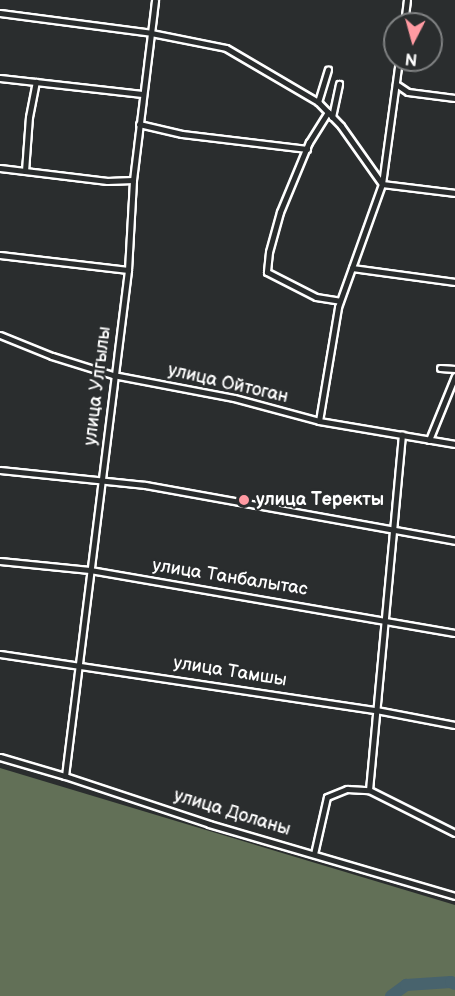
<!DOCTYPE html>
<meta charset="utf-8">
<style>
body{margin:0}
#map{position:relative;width:455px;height:996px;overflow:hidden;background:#2a2d2e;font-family:"Balsamiq Sans",sans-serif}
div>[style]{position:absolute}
.green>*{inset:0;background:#627057}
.river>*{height:12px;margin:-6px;padding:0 6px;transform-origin:6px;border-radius:6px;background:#48636d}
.roads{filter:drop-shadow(2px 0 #fff) drop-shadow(-2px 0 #fff) drop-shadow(0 2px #fff) drop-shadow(0 -2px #fff)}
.street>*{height:5px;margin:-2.5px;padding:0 2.5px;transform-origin:2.5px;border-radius:2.5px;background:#2a2d2e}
.dots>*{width:16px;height:16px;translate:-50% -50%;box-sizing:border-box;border:3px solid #2a2d2e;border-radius:50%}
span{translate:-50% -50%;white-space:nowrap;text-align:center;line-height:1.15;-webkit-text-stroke:4.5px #2a2d2e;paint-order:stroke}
.street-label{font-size:18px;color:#fff}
.poi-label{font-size:18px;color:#fff;font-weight:700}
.left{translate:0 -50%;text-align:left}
.north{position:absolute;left:383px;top:12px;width:60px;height:60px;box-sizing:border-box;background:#2a2d2e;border:2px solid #7f8182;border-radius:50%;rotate:186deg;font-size:16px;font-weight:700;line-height:24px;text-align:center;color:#fff}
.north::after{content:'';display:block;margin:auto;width:21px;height:27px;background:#ff9aa2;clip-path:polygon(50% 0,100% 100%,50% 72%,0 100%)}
</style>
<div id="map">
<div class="green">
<i style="clip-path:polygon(0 768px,455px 905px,455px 996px,0 996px)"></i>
</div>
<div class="river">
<i style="left:391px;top:996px;width:19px;rotate:-36deg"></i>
<i style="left:406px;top:985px;width:45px;rotate:-3.8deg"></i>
<i style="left:451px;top:982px;width:4px;rotate:27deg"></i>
</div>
<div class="roads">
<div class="street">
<i style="left:0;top:13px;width:152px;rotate:7.5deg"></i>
<i style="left:151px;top:33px;width:76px;rotate:11.3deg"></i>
<i style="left:226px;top:48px;width:107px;rotate:30.4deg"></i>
<i style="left:318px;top:102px;width:33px;rotate:46deg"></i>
<i style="left:341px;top:126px;width:71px;rotate:54.7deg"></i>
<i style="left:382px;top:184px;width:74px;rotate:7deg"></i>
<i style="left:404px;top:24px;width:24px;rotate:-83deg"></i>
<i style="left:0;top:78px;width:143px;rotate:6.4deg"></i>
<i style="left:396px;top:84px;width:14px;rotate:34deg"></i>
<i style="left:408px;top:92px;width:47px;rotate:7.3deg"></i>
<i style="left:318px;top:102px;width:34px;rotate:-73deg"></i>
<i style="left:328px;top:112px;width:36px;rotate:122deg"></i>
<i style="left:309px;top:142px;width:76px;rotate:112.5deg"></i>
<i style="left:280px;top:212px;width:41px;rotate:105.4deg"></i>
<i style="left:269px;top:252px;width:20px;rotate:96deg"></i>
<i style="left:267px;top:272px;width:55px;rotate:27deg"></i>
<i style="left:316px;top:297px;width:24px;rotate:9deg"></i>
<i style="left:332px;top:117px;width:34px;rotate:-78deg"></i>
<i style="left:139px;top:124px;width:44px;rotate:13.1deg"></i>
<i style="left:182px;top:134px;width:126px;rotate:6.8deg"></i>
<i style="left:0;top:168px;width:108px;rotate:6.9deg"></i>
<i style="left:107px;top:181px;width:26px;rotate:-2deg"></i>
<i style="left:25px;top:171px;width:54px;rotate:-85.8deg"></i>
<i style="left:29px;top:117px;width:36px;rotate:-79deg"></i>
<i style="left:0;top:255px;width:129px;rotate:6.7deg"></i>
<i style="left:352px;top:268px;width:104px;rotate:7.7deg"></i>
<i style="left:0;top:335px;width:56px;rotate:22deg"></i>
<i style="left:52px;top:356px;width:64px;rotate:17.3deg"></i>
<i style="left:113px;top:375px;width:123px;rotate:10.8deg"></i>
<i style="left:234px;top:398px;width:88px;rotate:15.1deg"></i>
<i style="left:319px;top:421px;width:138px;rotate:9.6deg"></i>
<i style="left:440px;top:368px;width:15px;rotate:4deg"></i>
<i style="left:319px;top:421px;width:116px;rotate:-80.5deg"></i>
<i style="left:338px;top:307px;width:131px;rotate:-70.3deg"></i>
<i style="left:382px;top:184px;width:125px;rotate:-82.2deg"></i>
<i style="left:429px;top:440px;width:69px;rotate:-67.9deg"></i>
<i style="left:0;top:470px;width:146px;rotate:5.9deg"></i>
<i style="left:145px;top:485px;width:315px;rotate:10.2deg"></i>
<i style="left:0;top:561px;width:90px;rotate:5.7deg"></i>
<i style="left:90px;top:570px;width:370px;rotate:9.8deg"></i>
<i style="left:0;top:654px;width:380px;rotate:8.5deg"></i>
<i style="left:376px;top:710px;width:80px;rotate:10.8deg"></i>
<i style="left:0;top:757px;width:68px;rotate:16.3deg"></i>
<i style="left:65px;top:776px;width:152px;rotate:18.4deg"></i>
<i style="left:209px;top:824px;width:256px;rotate:16.3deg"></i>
<i style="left:65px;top:776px;width:510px;rotate:-82.9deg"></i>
<i style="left:128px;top:270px;width:90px;rotate:-86.8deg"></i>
<i style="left:133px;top:180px;width:181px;rotate:-83deg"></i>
<i style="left:369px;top:790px;width:96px;rotate:26.6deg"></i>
<i style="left:314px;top:854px;width:58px;rotate:-77.2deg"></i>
<i style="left:327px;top:797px;width:22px;rotate:-22deg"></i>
<i style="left:347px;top:789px;width:22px;rotate:3deg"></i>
<i style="left:369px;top:790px;width:357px;rotate:-84.7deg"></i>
</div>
</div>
<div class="dots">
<i style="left:244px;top:500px;background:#ff9aa2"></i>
</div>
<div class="street-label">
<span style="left:228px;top:384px;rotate:13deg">улица Ойтоган</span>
<span style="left:98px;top:386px;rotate:-83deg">улица Улгылы</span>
<span style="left:230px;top:578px;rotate:9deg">улица Танбалытас</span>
<span style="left:230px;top:672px;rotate:9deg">улица Тамшы</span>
<span style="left:232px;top:813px;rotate:17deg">улица Доланы</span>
</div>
<div class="poi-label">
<span class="left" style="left:256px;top:500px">улица Теректы</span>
</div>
<div class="north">N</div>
</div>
